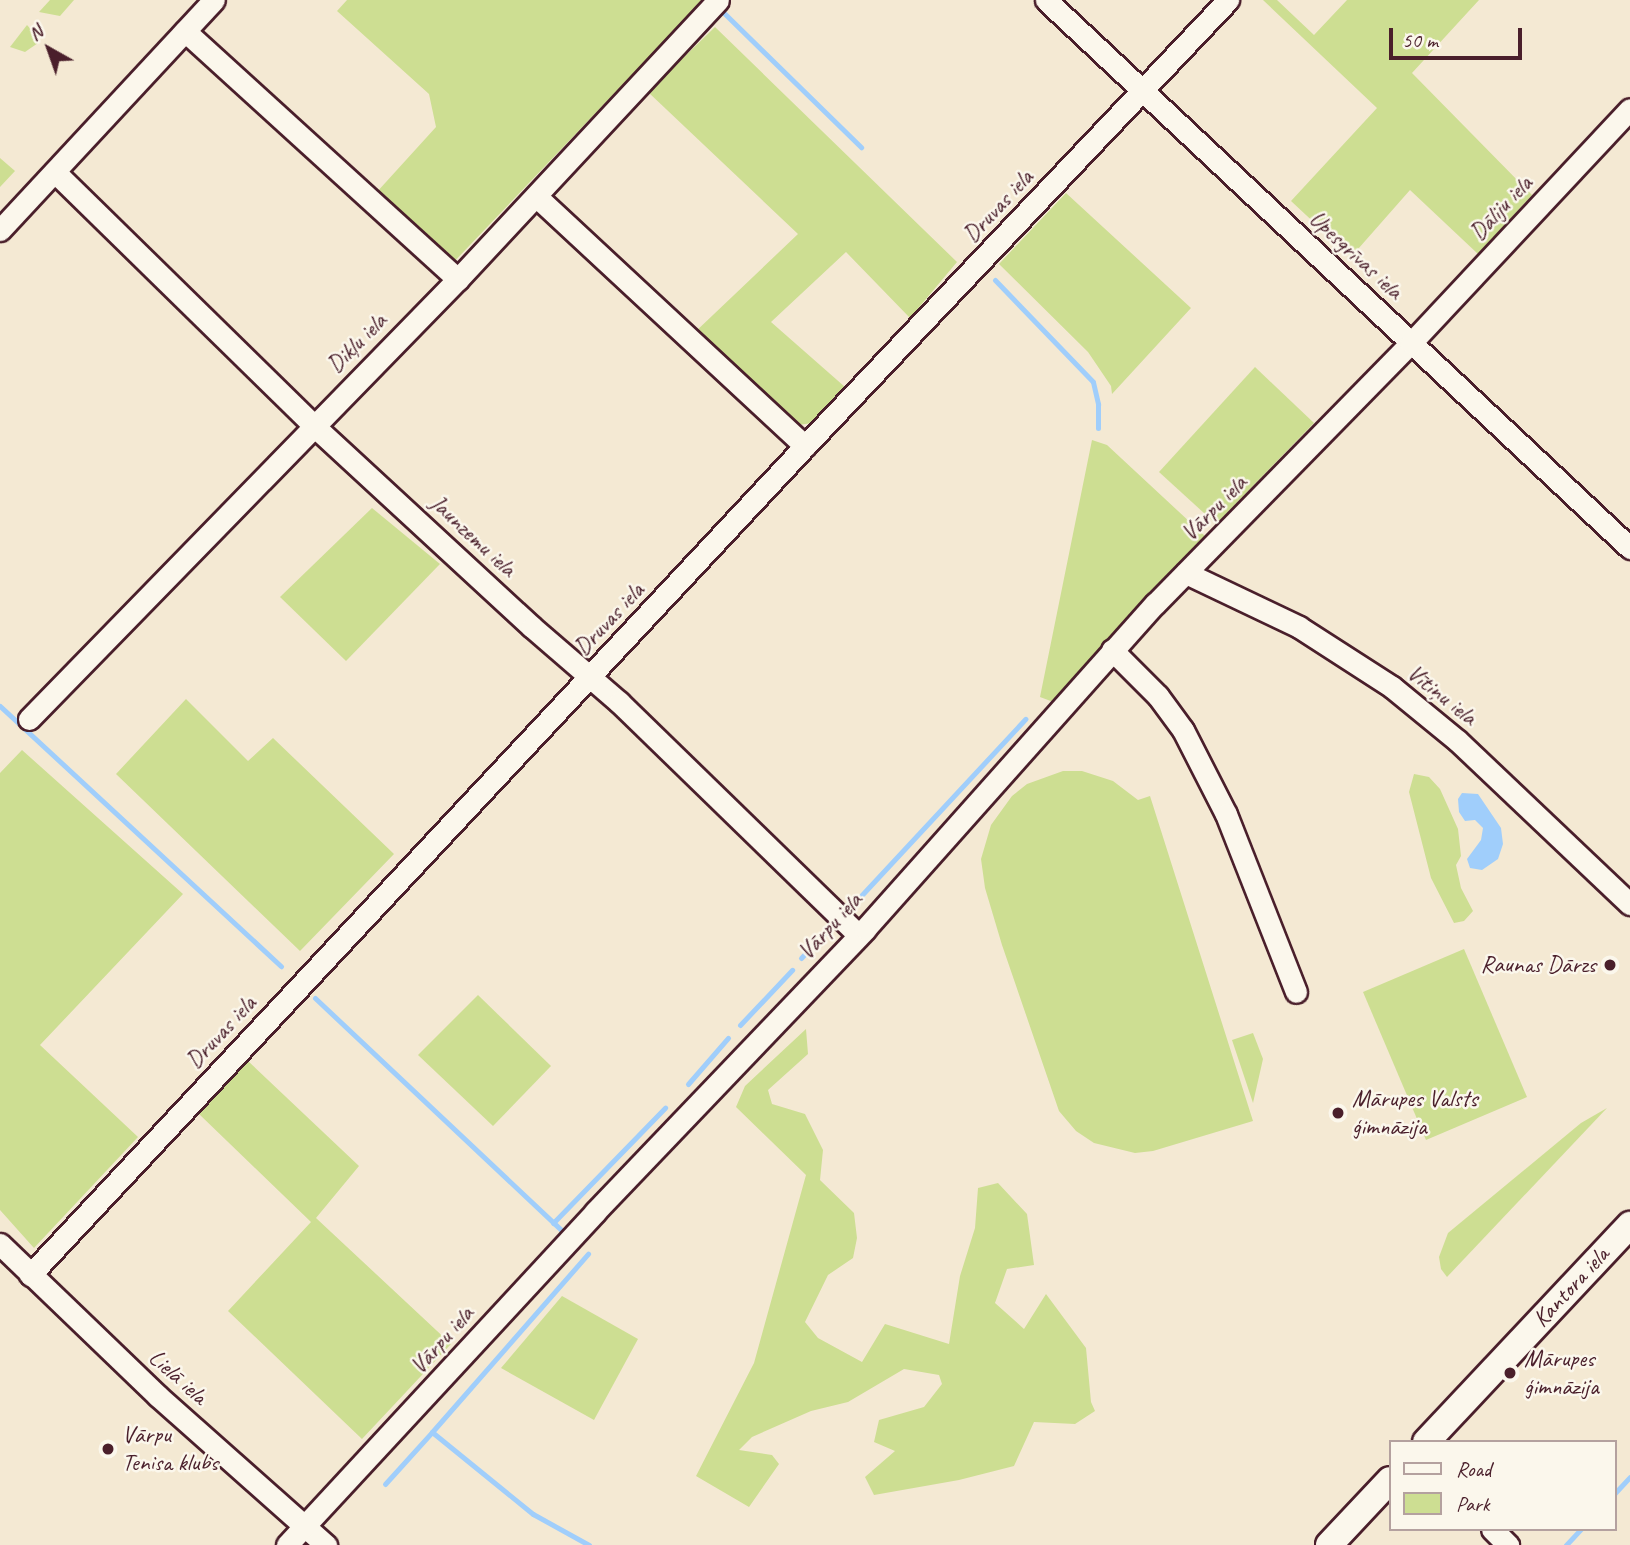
<!DOCTYPE html>
<meta charset="utf-8">
<style>
body{margin:0}
#map{position:relative;width:1630px;height:1545px;overflow:hidden;background:#f4e9d3;font-family:Caveat,sans-serif}
div>[style]{position:absolute}
.green>*{inset:0;background:#cdde92}
.water>*{inset:0;background:#a0cefb}
.stream>*{height:5px;margin:-2.5px;padding:0 2.5px;transform-origin:2.5px;border-radius:2.5px;background:#a0cefb}
.roads{filter:drop-shadow(2px 0 #4a1f2b) drop-shadow(-2px 0 #4a1f2b) drop-shadow(0 2px #4a1f2b) drop-shadow(0 -2px #4a1f2b)}
.minor>*{height:21px;margin:-10.5px;padding:0 10.5px;transform-origin:10.5px;border-radius:10.5px;background:#fbf7ec}
.major>*{height:26px;margin:-13px;padding:0 13px;transform-origin:13px;border-radius:13px;background:#fbf7ec}
.dots>*{width:19px;height:19px;translate:-50% -50%;box-sizing:border-box;border:4px solid #fbf7ec;border-radius:50%}
span{translate:-50% -50%;white-space:nowrap;text-align:center;line-height:1.15;-webkit-text-stroke:5px #fbf7ec;paint-order:stroke}
.street-label{font-size:24px;color:#4a1f2b}
.poi-label{font-size:24px;color:#4a1f2b}
.right{translate:-100% -50%;text-align:right}
.left{translate:0 -50%;text-align:left}
.legend{position:absolute;left:1389px;top:1440px;width:228px;height:91px;box-sizing:border-box;background:#fbf7ec;border:2px solid #b4a19f;margin:0;padding:9px 12px;list-style:none;font-size:21px;color:#4a1f2b}
.legend li{display:flex;align-items:center;gap:14px;height:35px}
.legend b{width:35px;border:2px solid #b4a19f}
.north{position:absolute;left:14px;top:14px;width:70px;height:70px;-webkit-text-stroke:5px #fbf7ec;paint-order:stroke;rotate:320deg;font-size:19px;font-weight:700;line-height:28px;text-align:center;color:#4a1f2b}
.north::after{content:'';display:block;margin:auto;width:24px;height:32px;background:#4a1f2b;clip-path:polygon(50% 0,100% 100%,50% 72%,0 100%)}
.scale{position:absolute;left:1389px;top:28px;width:133px;height:32px;box-sizing:border-box;border:4px solid #4a1f2b;border-top:0;padding-left:9px;font-size:21px;line-height:24px;white-space:nowrap;color:#4a1f2b;-webkit-text-stroke:5px #fbf7ec;paint-order:stroke}
</style>
<div id="map">
<div class="green">
<i style="clip-path:polygon(50px 0,74px 0,60px 16px,39px 12px)"></i>
<i style="clip-path:polygon(347px 0,703px 0,450px 266px,376px 193px,436px 127px,429px 94px,337px 11px)"></i>
<i style="clip-path:polygon(1263px 0,1277px 0,1314px 35px,1347px 0,1479px 0,1412px 73px,1532px 195px,1478px 254px,1410px 190px,1351px 257px,1291px 201px,1377px 108px)"></i>
<i style="clip-path:polygon(27px 25px,36px 35px,38px 43px,25px 52px,10px 47px)"></i>
<i style="clip-path:polygon(715px 27px,957px 262px,910px 318px,846px 252px,771px 322px,845px 387px,812px 423px,792px 426px,693px 334px,798px 234px,648px 92px)"></i>
<i style="clip-path:polygon(0 158px,15px 171px,0 187px)"></i>
<i style="clip-path:polygon(1066px 193px,1191px 308px,1112px 394px,1111px 386px,1088px 352px,999px 264px)"></i>
<i style="clip-path:polygon(1255px 367px,1314px 423px,1216px 524px,1159px 472px)"></i>
<i style="clip-path:polygon(1092px 440px,1107px 445px,1206px 537px,1104px 645px,1056px 703px,1040px 697px)"></i>
<i style="clip-path:polygon(372px 508px,440px 564px,346px 661px,280px 597px)"></i>
<i style="clip-path:polygon(186px 699px,248px 761px,273px 738px,394px 854px,300px 951px,116px 774px)"></i>
<i style="clip-path:polygon(22px 750px,183px 894px,40px 1045px,138px 1137px,34px 1248px,0 1210px,0 773px)"></i>
<i style="clip-path:polygon(1063px 771px,1082px 771px,1113px 781px,1138px 800px,1150px 796px,1253px 1121px,1153px 1151px,1135px 1153px,1094px 1143px,1076px 1131px,1059px 1111px,1002px 945px,985px 888px,981px 859px,991px 825px,1012px 796px,1027px 784px)"></i>
<i style="clip-path:polygon(1414px 774px,1429px 777px,1440px 789px,1458px 829px,1461px 856px,1456px 865px,1461px 888px,1473px 911px,1464px 921px,1454px 923px,1431px 878px,1409px 792px)"></i>
<i style="clip-path:polygon(1464px 949px,1527px 1097px,1426px 1140px,1363px 992px)"></i>
<i style="clip-path:polygon(478px 995px,551px 1066px,493px 1126px,418px 1055px)"></i>
<i style="clip-path:polygon(806px 1029px,808px 1054px,768px 1090px,772px 1104px,805px 1114px,823px 1150px,820px 1180px,854px 1213px,857px 1238px,853px 1258px,828px 1275px,805px 1322px,818px 1338px,862px 1362px,885px 1324px,949px 1344px,960px 1276px,975px 1228px,978px 1188px,998px 1183px,1027px 1214px,1034px 1265px,1007px 1269px,995px 1303px,1024px 1329px,1046px 1294px,1086px 1348px,1091px 1402px,1095px 1411px,1075px 1424px,1034px 1422px,1014px 1466px,959px 1480px,874px 1495px,865px 1477px,895px 1451px,874px 1442px,879px 1420px,924px 1407px,942px 1384px,939px 1375px,904px 1369px,848px 1402px,811px 1411px,752px 1437px,739px 1450px,772px 1455px,779px 1464px,749px 1507px,696px 1476px,754px 1363px,806px 1175px,736px 1107px,745px 1086px)"></i>
<i style="clip-path:polygon(1253px 1033px,1263px 1059px,1253px 1103px,1232px 1040px)"></i>
<i style="clip-path:polygon(248px 1061px,359px 1166px,316px 1218px,451px 1344px,362px 1439px,228px 1311px,311px 1222px,199px 1114px)"></i>
<i style="clip-path:polygon(1607px 1108px,1447px 1277px,1441px 1269px,1439px 1257px,1448px 1233px,1581px 1123px)"></i>
<i style="clip-path:polygon(562px 1296px,638px 1339px,594px 1420px,501px 1368px)"></i>
</div>
<div class="water">
<i style="clip-path:polygon(1462px 793px,1478px 794px,1501px 828px,1503px 844px,1498px 859px,1482px 870px,1470px 868px,1467px 859px,1481px 840px,1483px 828px,1475px 820px,1465px 821px,1459px 812px,1458px 799px)"></i>
</div>
<div class="stream">
<i style="left:724px;top:13px;width:192px;rotate:44.4deg"></i>
<i style="left:995px;top:280px;width:141px;rotate:46.1deg"></i>
<i style="left:1093px;top:382px;width:23px;rotate:77deg"></i>
<i style="left:1098px;top:404px;width:24px;rotate:90deg"></i>
<i style="left:0;top:706px;width:383px;rotate:42.8deg"></i>
<i style="left:858px;top:899px;width:246px;rotate:-47.1deg"></i>
<i style="left:801px;top:958px;width:42px;rotate:-46.9deg"></i>
<i style="left:315px;top:998px;width:340px;rotate:43.3deg"></i>
<i style="left:740px;top:1025px;width:76px;rotate:-46.6deg"></i>
<i style="left:688px;top:1084px;width:61px;rotate:-49deg"></i>
<i style="left:553px;top:1223px;width:161px;rotate:-45.8deg"></i>
<i style="left:432px;top:1432px;width:237px;rotate:-48.8deg"></i>
<i style="left:385px;top:1484px;width:70px;rotate:-47.9deg"></i>
<i style="left:432px;top:1432px;width:130px;rotate:39.1deg"></i>
<i style="left:533px;top:1514px;width:64px;rotate:29deg"></i>
<i style="left:1614px;top:1494px;width:23px;rotate:-47deg"></i>
<i style="left:1566px;top:1545px;width:22px;rotate:-47deg"></i>
</div>
<div class="roads">
<div class="minor">
<i style="left:1046px;top:0;width:801px;rotate:43.18deg"></i>
<i style="left:185px;top:31px;width:369px;rotate:42.3deg"></i>
<i style="left:55px;top:172px;width:361px;rotate:44.4deg"></i>
<i style="left:313px;top:425px;width:298px;rotate:42.7deg"></i>
<i style="left:532px;top:627px;width:115px;rotate:40.8deg"></i>
<i style="left:619px;top:702px;width:334px;rotate:44.2deg"></i>
<i style="left:537px;top:197px;width:366px;rotate:42.9deg"></i>
<i style="left:0;top:230px;width:314px;rotate:-47.1deg"></i>
<i style="left:1186px;top:573px;width:125px;rotate:25.5deg"></i>
<i style="left:1299px;top:627px;width:111px;rotate:32.8deg"></i>
<i style="left:1392px;top:687px;width:85px;rotate:39.3deg"></i>
<i style="left:1458px;top:741px;width:237px;rotate:43.5deg"></i>
<i style="left:1112px;top:650px;width:65px;rotate:45deg"></i>
<i style="left:1158px;top:696px;width:42px;rotate:53.7deg"></i>
<i style="left:1183px;top:730px;width:94px;rotate:62.9deg"></i>
<i style="left:1226px;top:814px;width:191px;rotate:68.5deg"></i>
<i style="left:29px;top:719px;width:615px;rotate:-45.73deg"></i>
<i style="left:458px;top:279px;width:381px;rotate:-47deg"></i>
<i style="left:0;top:1244px;width:219px;rotate:43.9deg"></i>
<i style="left:158px;top:1396px;width:225px;rotate:41.6deg"></i>
<i style="left:30px;top:1275px;width:1135px;rotate:-46.93deg"></i>
<i style="left:805px;top:446px;width:615px;rotate:-46.52deg"></i>
<i style="left:1492px;top:1529px;width:23px;rotate:45deg"></i>
<i style="left:287px;top:1545px;width:454px;rotate:-47.2deg"></i>
<i style="left:595px;top:1212px;width:391px;rotate:-46.3deg"></i>
<i style="left:865px;top:929px;width:436px;rotate:-48.3deg"></i>
<i style="left:1155px;top:604px;width:366px;rotate:-45.6deg"></i>
<i style="left:1411px;top:343px;width:320px;rotate:-46.9deg"></i>
</div>
<div class="major">
<i style="left:1426px;top:1442px;width:298px;rotate:-46.8deg"></i>
<i style="left:1329px;top:1545px;width:89px;rotate:-46.8deg"></i>
</div>
</div>
<div class="dots">
<i style="left:1610px;top:965px;background:#4a1f2b"></i>
<i style="left:1338px;top:1113px;background:#4a1f2b"></i>
<i style="left:1510px;top:1373px;background:#4a1f2b"></i>
<i style="left:108px;top:1449px;background:#4a1f2b"></i>
</div>
<div class="street-label">
<span style="left:998px;top:206px;rotate:-47deg">Druvas iela</span>
<span style="left:1501px;top:208px;rotate:-47deg">Dāliju iela</span>
<span style="left:1356px;top:255px;rotate:43deg">Upesgrīvas iela</span>
<span style="left:357px;top:343px;rotate:-45deg">Dikļu iela</span>
<span style="left:1214px;top:508px;rotate:-45deg">Vārpu iela</span>
<span style="left:473px;top:536px;rotate:43deg">Jaunzemu iela</span>
<span style="left:609px;top:619px;rotate:-47deg">Druvas iela</span>
<span style="left:1442px;top:695px;rotate:39deg">Vītiņu iela</span>
<span style="left:830px;top:926px;rotate:-47deg">Vārpu iela</span>
<span style="left:221px;top:1032px;rotate:-47deg">Druvas iela</span>
<span style="left:1571px;top:1287px;rotate:-47deg">Kantora iela</span>
<span style="left:442px;top:1340px;rotate:-48deg">Vārpu iela</span>
<span style="left:178px;top:1377px;rotate:42deg">Lielā iela</span>
</div>
<div class="poi-label">
<span class="right" style="left:1596px;top:965px">Raunas Dārzs</span>
<span class="left" style="left:1352px;top:1113px">Mārupes Valsts<br>ģimnāzija</span>
<span class="left" style="left:1524px;top:1373px">Mārupes<br>ģimnāzija</span>
<span class="left" style="left:122px;top:1449px">Vārpu<br>Tenisa klubs</span>
</div>
<ul class="legend">
<li><b style="height:9px;background:#fbf7ec"></b>Road</li>
<li><b style="height:19px;background:#cdde92"></b>Park</li>
</ul>
<div class="north">N</div>
<div class="scale">50 m</div>
</div>
